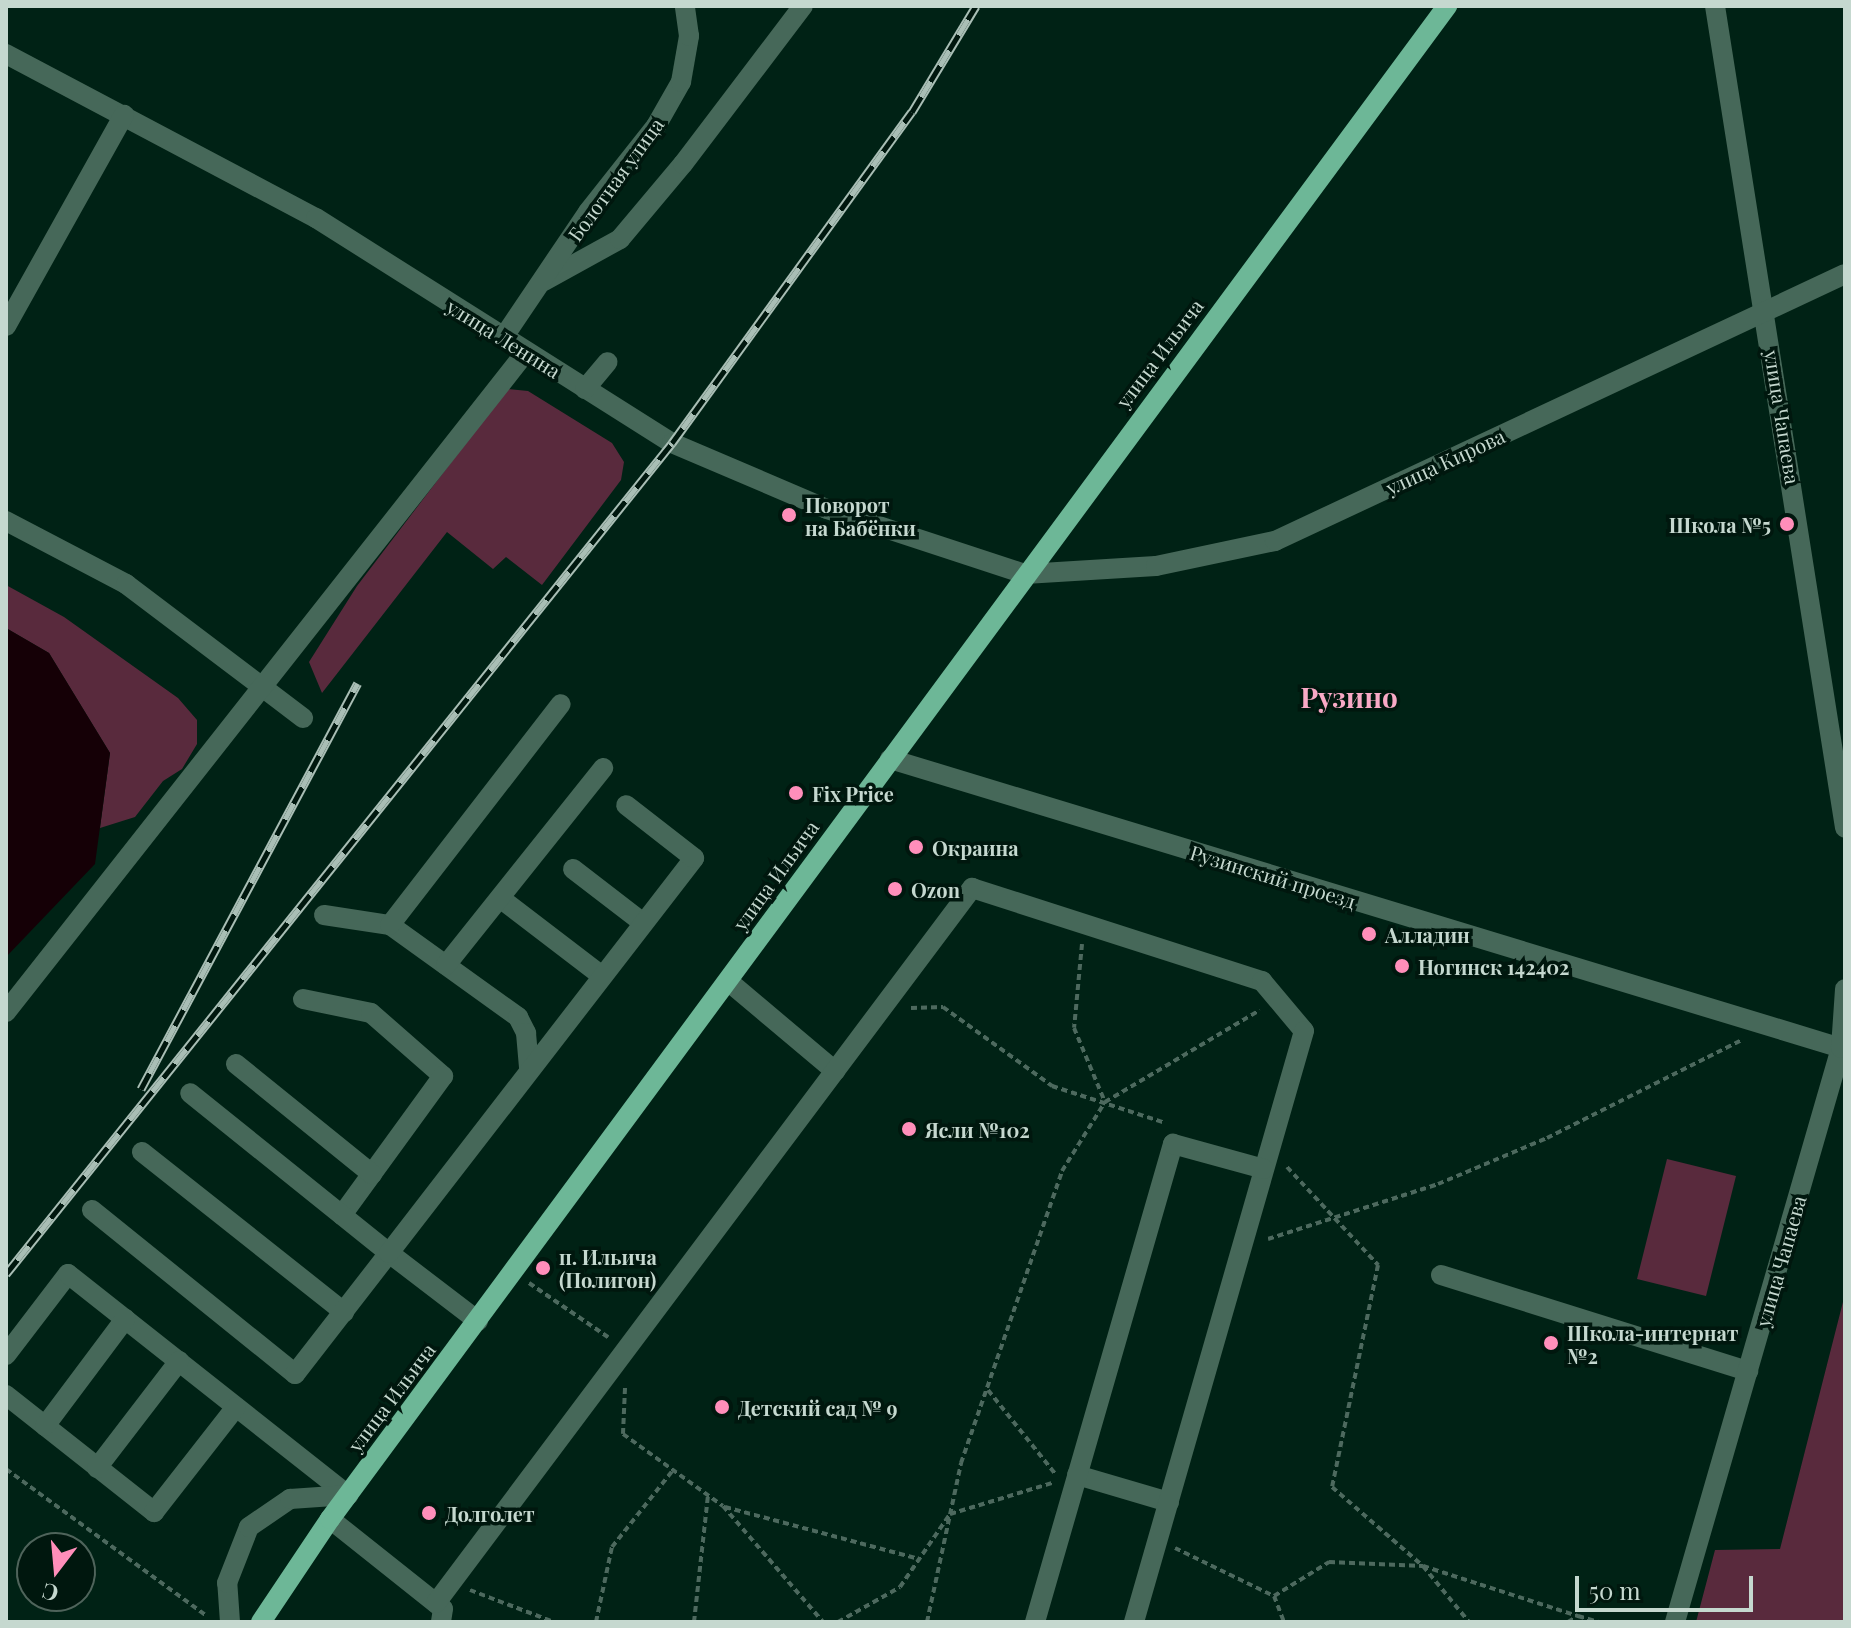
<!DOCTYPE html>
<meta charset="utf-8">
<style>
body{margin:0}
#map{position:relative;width:1851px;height:1628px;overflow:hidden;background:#002215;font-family:"Playfair Display",serif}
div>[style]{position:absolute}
.green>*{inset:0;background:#592a3d}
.water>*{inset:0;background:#150006}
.path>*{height:4px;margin-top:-2px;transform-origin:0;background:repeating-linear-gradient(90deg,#4d695e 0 6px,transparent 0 10px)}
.minor>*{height:20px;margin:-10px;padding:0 10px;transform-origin:10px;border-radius:10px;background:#466859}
.major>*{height:20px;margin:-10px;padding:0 10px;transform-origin:10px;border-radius:10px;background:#6db797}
.rail>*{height:9px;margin-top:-4.5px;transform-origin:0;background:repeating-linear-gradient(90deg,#00170e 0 18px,#a9beb5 0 36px);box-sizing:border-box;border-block:2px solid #a9beb5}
.dots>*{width:22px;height:22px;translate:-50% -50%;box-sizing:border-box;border:4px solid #00170e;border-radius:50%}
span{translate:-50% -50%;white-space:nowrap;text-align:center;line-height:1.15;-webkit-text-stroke:7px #00170e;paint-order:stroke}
.street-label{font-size:20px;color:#c5d8cf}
.poi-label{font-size:20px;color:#c5d8cf;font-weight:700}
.left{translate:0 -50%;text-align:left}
.right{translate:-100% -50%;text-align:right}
.district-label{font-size:28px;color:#f9a9c6;font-weight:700}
.frame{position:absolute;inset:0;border:8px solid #c5d8cf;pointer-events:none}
.north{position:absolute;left:16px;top:1532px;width:80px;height:80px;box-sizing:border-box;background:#00170e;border:2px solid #4f645b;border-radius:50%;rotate:196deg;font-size:22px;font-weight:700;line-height:32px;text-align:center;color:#c5d8cf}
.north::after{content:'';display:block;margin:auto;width:28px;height:36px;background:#ff8eba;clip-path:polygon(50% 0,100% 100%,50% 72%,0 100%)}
.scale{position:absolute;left:1575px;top:1576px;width:178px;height:36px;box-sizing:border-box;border:4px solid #c5d8cf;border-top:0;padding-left:10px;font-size:24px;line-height:28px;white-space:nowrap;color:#c5d8cf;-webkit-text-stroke:6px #00170e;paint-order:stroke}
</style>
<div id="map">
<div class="green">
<i style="clip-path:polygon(507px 389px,528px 391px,612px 443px,624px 462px,621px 480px,542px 585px,506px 557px,493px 569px,447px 532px,322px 693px,309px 662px,357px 586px)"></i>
<i style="clip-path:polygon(6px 585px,64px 617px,178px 698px,197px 720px,197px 744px,182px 769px,163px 781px,135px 817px,100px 828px,110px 753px,49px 653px,6px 628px)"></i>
<i style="clip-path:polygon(1667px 1159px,1736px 1176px,1706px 1296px,1637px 1279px)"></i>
<i style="clip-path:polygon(1845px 1294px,1845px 1622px,1696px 1622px,1715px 1550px,1780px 1549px)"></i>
</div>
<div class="water">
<i style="clip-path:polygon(6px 628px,49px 653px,110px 753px,95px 864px,6px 957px)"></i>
</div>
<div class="path">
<i style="left:1082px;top:944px;width:84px;rotate:95.4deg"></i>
<i style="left:1074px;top:1028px;width:80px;rotate:67.3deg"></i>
<i style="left:911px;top:1008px;width:32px;rotate:-2deg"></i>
<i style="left:943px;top:1007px;width:135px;rotate:35.9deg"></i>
<i style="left:1052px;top:1086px;width:119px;rotate:18.1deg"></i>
<i style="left:1287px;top:1167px;width:134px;rotate:47.1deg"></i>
<i style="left:1378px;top:1265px;width:227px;rotate:101.7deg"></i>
<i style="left:1332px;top:1487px;width:121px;rotate:41deg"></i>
<i style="left:1423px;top:1566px;width:72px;rotate:50.6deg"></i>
<i style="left:1268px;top:1239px;width:179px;rotate:-17.9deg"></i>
<i style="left:1438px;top:1184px;width:118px;rotate:-22.9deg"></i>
<i style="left:1547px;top:1138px;width:218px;rotate:-26.7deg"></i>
<i style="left:529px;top:1283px;width:96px;rotate:34.4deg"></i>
<i style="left:625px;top:1388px;width:46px;rotate:92.5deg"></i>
<i style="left:623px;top:1434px;width:123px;rotate:35.8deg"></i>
<i style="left:723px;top:1506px;width:153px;rotate:49.2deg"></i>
<i style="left:988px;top:1390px;width:109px;rotate:51.3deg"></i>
<i style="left:6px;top:1469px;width:249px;rotate:36.2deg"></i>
<i style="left:725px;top:1507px;width:201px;rotate:15deg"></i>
<i style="left:1175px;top:1548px;width:110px;rotate:25.9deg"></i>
<i style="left:1274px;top:1596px;width:28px;rotate:69deg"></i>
<i style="left:470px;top:1590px;width:90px;rotate:20.9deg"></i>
<i style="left:1274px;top:1596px;width:65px;rotate:-31.7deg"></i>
<i style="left:1329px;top:1562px;width:94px;rotate:2.4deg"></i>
<i style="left:1423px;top:1566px;width:163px;rotate:17.9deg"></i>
<i style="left:596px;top:1622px;width:77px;rotate:-78deg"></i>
<i style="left:612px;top:1547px;width:98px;rotate:-51.6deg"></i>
<i style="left:694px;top:1622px;width:127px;rotate:-83.7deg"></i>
<i style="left:838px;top:1622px;width:71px;rotate:-29.4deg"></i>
<i style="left:900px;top:1587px;width:88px;rotate:-55.6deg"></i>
<i style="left:950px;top:1514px;width:107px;rotate:-16.9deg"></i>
<i style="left:927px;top:1622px;width:163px;rotate:-77.9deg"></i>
<i style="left:961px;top:1463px;width:309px;rotate:-70.9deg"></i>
<i style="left:1062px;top:1171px;width:81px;rotate:-58.1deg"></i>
<i style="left:1105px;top:1102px;width:180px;rotate:-30.7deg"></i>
<i style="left:1568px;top:1622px;width:12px;rotate:-31deg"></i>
<i style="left:1578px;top:1616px;width:22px;rotate:16deg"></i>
</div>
<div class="minor">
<i style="left:1715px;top:6px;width:832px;rotate:81.01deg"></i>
<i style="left:6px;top:54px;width:351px;rotate:27.9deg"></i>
<i style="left:316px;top:218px;width:421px;rotate:32.3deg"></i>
<i style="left:672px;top:443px;width:168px;rotate:23.1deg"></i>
<i style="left:827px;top:509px;width:208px;rotate:18.2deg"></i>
<i style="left:1025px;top:574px;width:131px;rotate:-3.5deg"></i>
<i style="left:1156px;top:566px;width:122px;rotate:-11.9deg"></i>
<i style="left:1275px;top:541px;width:629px;rotate:-25.1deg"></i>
<i style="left:544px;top:281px;width:87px;rotate:-28.9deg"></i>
<i style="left:620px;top:239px;width:98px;rotate:-50deg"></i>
<i style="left:683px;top:164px;width:198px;rotate:-52.8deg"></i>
<i style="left:6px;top:326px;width:242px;rotate:-60.8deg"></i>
<i style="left:503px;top:338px;width:152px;rotate:-56deg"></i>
<i style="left:588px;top:212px;width:110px;rotate:-51.7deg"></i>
<i style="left:656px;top:126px;width:51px;rotate:-60.4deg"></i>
<i style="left:681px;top:82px;width:47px;rotate:-80.1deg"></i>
<i style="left:689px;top:36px;width:30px;rotate:-98deg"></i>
<i style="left:585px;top:389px;width:35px;rotate:-50deg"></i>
<i style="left:6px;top:521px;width:136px;rotate:27.7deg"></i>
<i style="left:126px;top:584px;width:222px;rotate:37.1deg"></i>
<i style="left:890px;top:759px;width:994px;rotate:16.9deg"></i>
<i style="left:573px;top:869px;width:88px;rotate:37.6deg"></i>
<i style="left:500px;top:898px;width:128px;rotate:37.4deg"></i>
<i style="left:324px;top:915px;width:67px;rotate:8.6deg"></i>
<i style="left:390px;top:925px;width:158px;rotate:35.7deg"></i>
<i style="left:518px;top:1017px;width:18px;rotate:63deg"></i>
<i style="left:526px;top:1033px;width:38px;rotate:85deg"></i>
<i style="left:390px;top:925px;width:279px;rotate:-52.3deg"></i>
<i style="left:446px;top:965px;width:252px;rotate:-51.4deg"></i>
<i style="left:728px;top:981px;width:140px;rotate:40.1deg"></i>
<i style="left:303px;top:999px;width:69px;rotate:11.6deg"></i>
<i style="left:371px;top:1013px;width:96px;rotate:41.2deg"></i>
<i style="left:443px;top:1076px;width:172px;rotate:126deg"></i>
<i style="left:6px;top:1012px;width:840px;rotate:-51.77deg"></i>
<i style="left:236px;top:1064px;width:175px;rotate:39deg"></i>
<i style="left:142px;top:1152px;width:258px;rotate:38.4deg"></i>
<i style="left:92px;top:1210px;width:261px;rotate:38.9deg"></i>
<i style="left:295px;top:1374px;width:153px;rotate:-52.2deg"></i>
<i style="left:389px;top:1253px;width:255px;rotate:-141.2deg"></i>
<i style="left:1441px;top:1275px;width:322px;rotate:17.4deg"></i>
<i style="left:478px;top:1321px;width:112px;rotate:-142.6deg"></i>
<i style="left:389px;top:1253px;width:499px;rotate:-52.3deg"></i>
<i style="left:694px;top:858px;width:86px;rotate:-142.1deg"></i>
<i style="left:6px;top:1355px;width:102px;rotate:-52.6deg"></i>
<i style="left:68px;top:1274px;width:357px;rotate:38.3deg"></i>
<i style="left:6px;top:1395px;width:189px;rotate:38.3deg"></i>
<i style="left:154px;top:1512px;width:133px;rotate:-52deg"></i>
<i style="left:45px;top:1426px;width:134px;rotate:-53.2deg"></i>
<i style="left:97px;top:1468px;width:135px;rotate:-52.5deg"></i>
<i style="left:1077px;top:1475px;width:96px;rotate:16.4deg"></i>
<i style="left:330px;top:1519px;width:144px;rotate:38.5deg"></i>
<i style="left:443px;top:1609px;width:13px;rotate:99deg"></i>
<i style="left:436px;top:1603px;width:894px;rotate:-53.14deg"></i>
<i style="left:972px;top:888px;width:305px;rotate:17.8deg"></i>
<i style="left:1262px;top:981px;width:65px;rotate:50deg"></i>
<i style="left:1304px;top:1031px;width:615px;rotate:106.05deg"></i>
<i style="left:230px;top:1622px;width:39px;rotate:-94deg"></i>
<i style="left:227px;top:1583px;width:60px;rotate:-68.6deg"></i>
<i style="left:249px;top:1527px;width:50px;rotate:-34.3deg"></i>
<i style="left:290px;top:1499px;width:58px;rotate:-3.9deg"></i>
<i style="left:1035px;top:1622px;width:498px;rotate:-73.9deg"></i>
<i style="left:1173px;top:1144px;width:94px;rotate:15.4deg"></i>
<i style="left:1675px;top:1622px;width:598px;rotate:-73.87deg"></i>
<i style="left:1841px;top:1048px;width:59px;rotate:-86.1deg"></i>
</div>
<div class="major">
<i style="left:261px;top:1622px;width:124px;rotate:-56.2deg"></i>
<i style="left:330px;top:1519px;width:1881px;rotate:-53.56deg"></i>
</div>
<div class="rail">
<i style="left:141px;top:1089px;width:460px;rotate:-61.9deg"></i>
<i style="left:6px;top:1274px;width:1065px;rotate:-51.29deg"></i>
<i style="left:672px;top:443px;width:409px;rotate:-54.1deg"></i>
<i style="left:912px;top:112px;width:124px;rotate:-58.9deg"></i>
</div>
<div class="dots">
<i style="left:789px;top:515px;background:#ff8eba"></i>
<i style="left:1787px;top:524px;background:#ff8eba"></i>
<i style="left:796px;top:793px;background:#ff8eba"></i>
<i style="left:916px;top:847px;background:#ff8eba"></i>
<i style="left:895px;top:889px;background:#ff8eba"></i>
<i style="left:1369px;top:934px;background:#ff8eba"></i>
<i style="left:1402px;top:966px;background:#ff8eba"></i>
<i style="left:909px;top:1129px;background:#ff8eba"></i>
<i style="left:543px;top:1268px;background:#ff8eba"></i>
<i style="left:1551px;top:1343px;background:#ff8eba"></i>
<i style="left:722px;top:1407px;background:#ff8eba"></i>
<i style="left:429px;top:1513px;background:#ff8eba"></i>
</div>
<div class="street-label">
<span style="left:615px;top:179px;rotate:-54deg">Болотная улица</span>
<span style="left:504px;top:338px;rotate:32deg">улица Ленина</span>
<span style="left:1159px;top:353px;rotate:-53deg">улица Ильича</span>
<span style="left:1783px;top:417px;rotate:81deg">улица Чапаева</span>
<span style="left:1445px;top:461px;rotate:-25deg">улица Кирова</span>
<span style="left:775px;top:875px;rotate:-54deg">улица Ильича</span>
<span style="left:1273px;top:876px;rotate:17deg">Рузинский проезд</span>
<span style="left:1780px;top:1261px;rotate:-74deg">улица Чапаева</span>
<span style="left:391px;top:1397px;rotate:-53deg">улица Ильича</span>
</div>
<div class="poi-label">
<span class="left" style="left:805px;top:516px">Поворот<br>на Бабёнки</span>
<span class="right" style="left:1771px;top:524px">Школа №5</span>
<span class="left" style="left:812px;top:793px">Fix Price</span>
<span class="left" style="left:932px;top:847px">Окраина</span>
<span class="left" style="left:911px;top:889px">Ozon</span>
<span class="left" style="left:1385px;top:934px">Алладин</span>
<span class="left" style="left:1418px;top:966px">Ногинск 142402</span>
<span class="left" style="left:925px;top:1129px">Ясли №102</span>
<span class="left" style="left:559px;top:1268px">п. Ильича<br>(Полигон)</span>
<span class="left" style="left:1567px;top:1344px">Школа-интернат<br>№2</span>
<span class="left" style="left:738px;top:1407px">Детский сад № 9</span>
<span class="left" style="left:445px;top:1513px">Долголет</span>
</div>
<div class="district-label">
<span style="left:1349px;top:697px">Рузино</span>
</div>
<div class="frame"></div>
<div class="north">С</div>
<div class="scale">50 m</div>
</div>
